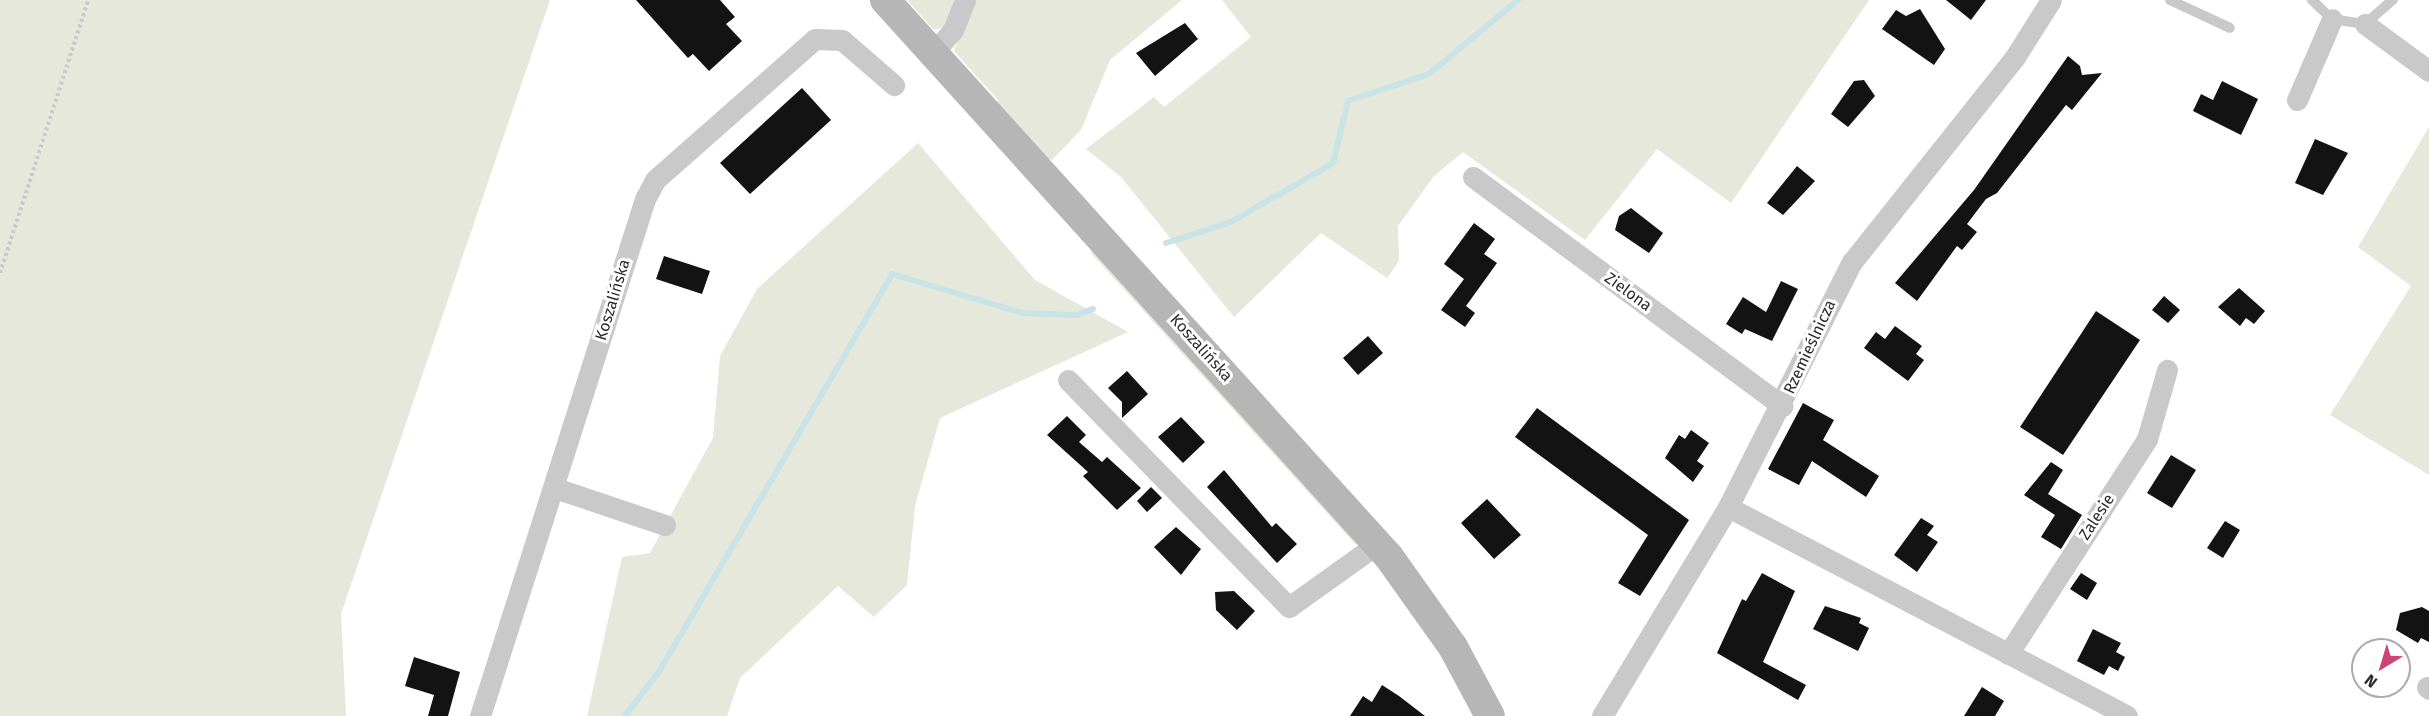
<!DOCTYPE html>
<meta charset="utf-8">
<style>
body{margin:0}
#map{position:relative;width:2429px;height:716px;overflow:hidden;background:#fff;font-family:"Fira Sans",sans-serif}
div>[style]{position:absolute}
.green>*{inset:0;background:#e6e8db}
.stream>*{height:6px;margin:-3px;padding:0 3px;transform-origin:3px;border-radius:3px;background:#c9e3e6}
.building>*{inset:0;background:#131313}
.path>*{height:4px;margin-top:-2px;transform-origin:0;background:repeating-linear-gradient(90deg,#c9c9c9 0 3px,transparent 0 6px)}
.service>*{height:10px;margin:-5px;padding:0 5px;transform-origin:5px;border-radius:5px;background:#c9c9c9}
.minor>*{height:21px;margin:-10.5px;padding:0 10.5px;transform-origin:10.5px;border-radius:10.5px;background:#c9c9c9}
.secondary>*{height:30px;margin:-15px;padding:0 15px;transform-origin:15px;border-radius:15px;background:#b6b6b6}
span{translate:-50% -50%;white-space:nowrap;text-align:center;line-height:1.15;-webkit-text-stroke:6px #fff;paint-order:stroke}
.street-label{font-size:16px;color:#2c2c2c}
.north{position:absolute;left:2351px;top:638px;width:60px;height:60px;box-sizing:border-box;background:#fff;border:2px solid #ababab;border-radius:50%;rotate:218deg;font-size:16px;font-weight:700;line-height:24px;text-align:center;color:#2c2c2c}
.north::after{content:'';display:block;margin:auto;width:21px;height:27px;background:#ce4378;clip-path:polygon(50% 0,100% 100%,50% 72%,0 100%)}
</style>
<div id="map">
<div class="green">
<i style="clip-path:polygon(0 0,550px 0,341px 614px,346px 716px,0 716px)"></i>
<i style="clip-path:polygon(907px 0,956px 0,944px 27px,934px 30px)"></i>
<i style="clip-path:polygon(974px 0,1182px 0,1110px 60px,1081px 130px,1052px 160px,1041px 156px,994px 105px,998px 100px,954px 51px)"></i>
<i style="clip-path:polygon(1222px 0,1869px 0,1731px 203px,1657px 149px,1585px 240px,1463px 152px,1434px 176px,1398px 226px,1399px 261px,1387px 278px,1321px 233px,1234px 317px,1121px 177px,1086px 149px,1154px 97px,1164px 107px,1251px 37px)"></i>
<i style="clip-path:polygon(2429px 127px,2429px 475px,2330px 415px,2411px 286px,2358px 247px)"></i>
<i style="clip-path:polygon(918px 143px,1035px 280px,1128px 332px,940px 418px,915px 506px,907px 585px,874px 617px,838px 586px,740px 678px,727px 716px,587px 716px,622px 557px,650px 553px,713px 438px,720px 356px,757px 289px)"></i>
<i style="clip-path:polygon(1095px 248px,1357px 537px,1356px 545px,1090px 252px)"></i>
</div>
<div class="stream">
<i style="left:1166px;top:243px;width:68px;rotate:-17.9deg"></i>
<i style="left:1231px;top:222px;width:118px;rotate:-30deg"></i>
<i style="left:1333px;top:163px;width:64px;rotate:-76.4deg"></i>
<i style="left:1348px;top:101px;width:85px;rotate:-18.4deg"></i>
<i style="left:1429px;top:74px;width:116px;rotate:-39.7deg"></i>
<i style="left:625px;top:716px;width:58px;rotate:-52.7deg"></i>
<i style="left:660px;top:670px;width:459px;rotate:-59.6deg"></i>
<i style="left:892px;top:274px;width:137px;rotate:16.6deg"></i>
<i style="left:1023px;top:313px;width:54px;rotate:2.1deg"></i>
<i style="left:1077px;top:315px;width:17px;rotate:-21deg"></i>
</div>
<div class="building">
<i style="clip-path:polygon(636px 0,720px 0,735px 17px,726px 24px,742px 41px,709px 71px,693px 54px,688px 58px)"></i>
<i style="clip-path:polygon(1946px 0,1986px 0,1971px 20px)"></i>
<i style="clip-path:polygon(1920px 9px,1945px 49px,1934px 65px,1882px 29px,1896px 10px,1906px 16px)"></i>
<i style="clip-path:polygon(1185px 23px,1198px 39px,1155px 76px,1136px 53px)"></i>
<i style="clip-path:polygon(2068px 56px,2080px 66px,2082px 75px,2102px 73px,2072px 110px,2066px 105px,1997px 193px,1986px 199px,1967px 224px,1977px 232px,1962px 250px,1957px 246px,1917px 301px,1895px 283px,1974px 190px)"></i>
<i style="clip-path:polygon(1864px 80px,1875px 96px,1848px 127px,1831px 114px,1854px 81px)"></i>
<i style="clip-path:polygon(2222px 81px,2258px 99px,2241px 135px,2193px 111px,2201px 94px,2213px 100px)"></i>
<i style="clip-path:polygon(802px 88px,831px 120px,750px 194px,720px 163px)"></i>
<i style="clip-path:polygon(2315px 139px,2348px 153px,2323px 195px,2295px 183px)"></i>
<i style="clip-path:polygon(1797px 166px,1815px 181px,1783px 215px,1767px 203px)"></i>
<i style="clip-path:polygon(1631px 208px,1663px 233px,1649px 253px,1615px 230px,1619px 216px)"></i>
<i style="clip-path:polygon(1474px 223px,1495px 239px,1484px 254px,1497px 263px,1466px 306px,1475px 313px,1465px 327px,1441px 310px,1464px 279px,1444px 264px)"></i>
<i style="clip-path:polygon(664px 256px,710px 271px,702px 294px,656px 279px)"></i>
<i style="clip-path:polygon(1781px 281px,1798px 289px,1772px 341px,1745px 329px,1742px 334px,1726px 324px,1743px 297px,1766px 312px)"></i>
<i style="clip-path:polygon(2239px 288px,2265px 311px,2254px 324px,2246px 318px,2240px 326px,2218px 307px)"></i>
<i style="clip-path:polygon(2164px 296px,2180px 310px,2168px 323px,2152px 310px)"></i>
<i style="clip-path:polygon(2096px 311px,2140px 340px,2063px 455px,2020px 427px)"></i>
<i style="clip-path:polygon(1895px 326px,1922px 346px,1916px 354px,1924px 360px,1908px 381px,1864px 348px,1876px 332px,1885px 339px)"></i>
<i style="clip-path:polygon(1368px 336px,1383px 353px,1358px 375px,1343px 358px)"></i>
<i style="clip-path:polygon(1127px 371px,1148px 394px,1122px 418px,1122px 402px,1108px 388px)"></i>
<i style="clip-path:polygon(1803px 403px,1834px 420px,1823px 440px,1879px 476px,1866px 497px,1812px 461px,1799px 485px,1768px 469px)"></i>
<i style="clip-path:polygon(1537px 408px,1689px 520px,1640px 596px,1618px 583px,1648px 535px,1515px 437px)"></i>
<i style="clip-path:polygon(1067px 416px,1086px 435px,1079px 442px,1102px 462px,1107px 457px,1141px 488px,1117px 510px,1083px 476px,1088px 472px,1047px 435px)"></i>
<i style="clip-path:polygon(1181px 417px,1205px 442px,1183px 463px,1158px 437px)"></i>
<i style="clip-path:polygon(1691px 430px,1709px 443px,1697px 461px,1704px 466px,1693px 482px,1665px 458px,1679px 435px,1685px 439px)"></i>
<i style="clip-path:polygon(2171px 455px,2196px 470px,2172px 508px,2147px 493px)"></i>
<i style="clip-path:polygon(2051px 462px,2063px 470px,2048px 494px,2082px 515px,2061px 549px,2041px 537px,2055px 515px,2024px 495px)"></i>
<i style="clip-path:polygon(1224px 470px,1272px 527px,1276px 523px,1297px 544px,1277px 563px,1207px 487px)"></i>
<i style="clip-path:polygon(1151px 487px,1162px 498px,1147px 512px,1137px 501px)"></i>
<i style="clip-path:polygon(1487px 499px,1521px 535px,1494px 559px,1461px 523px)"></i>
<i style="clip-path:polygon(1921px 518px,1934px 526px,1927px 535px,1938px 542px,1917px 572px,1894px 555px)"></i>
<i style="clip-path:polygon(2225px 521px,2240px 530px,2223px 558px,2207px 548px)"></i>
<i style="clip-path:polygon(1176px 527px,1201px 549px,1181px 575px,1154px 547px)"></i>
<i style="clip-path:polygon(1762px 573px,1795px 591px,1763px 662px,1806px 685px,1798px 700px,1717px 653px,1742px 599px,1746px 601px)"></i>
<i style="clip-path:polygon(2081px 573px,2097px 583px,2087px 600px,2070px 589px)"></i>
<i style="clip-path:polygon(1234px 591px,1255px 611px,1237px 630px,1216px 610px,1215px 592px)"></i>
<i style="clip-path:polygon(1825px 606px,1861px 618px,1859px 623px,1869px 628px,1858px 651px,1813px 629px)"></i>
<i style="clip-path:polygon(2422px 607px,2429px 611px,2429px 642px,2421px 638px,2418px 643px,2396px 630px,2400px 613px)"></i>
<i style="clip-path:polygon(2093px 629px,2121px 643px,2116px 652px,2125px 657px,2118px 671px,2109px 666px,2104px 675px,2077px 661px)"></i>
<i style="clip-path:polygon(414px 657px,460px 672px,448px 716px,428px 716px,434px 695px,405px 686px)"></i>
<i style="clip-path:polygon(1382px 685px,1399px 696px,1425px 716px,1350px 716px,1363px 696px,1372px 702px)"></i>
<i style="clip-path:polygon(1982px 687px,2004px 701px,1995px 716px,1964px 716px)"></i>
</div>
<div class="path">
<i style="left:0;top:273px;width:287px;rotate:-72.1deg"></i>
</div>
<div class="service">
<i style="left:2170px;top:0;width:66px;rotate:25deg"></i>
<i style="left:2312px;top:0;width:28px;rotate:44deg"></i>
<i style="left:2332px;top:19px;width:33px;rotate:9deg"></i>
<i style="left:2365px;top:24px;width:37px;rotate:-41deg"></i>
</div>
<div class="minor">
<i style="left:2365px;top:24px;width:79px;rotate:36.3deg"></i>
<i style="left:933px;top:53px;width:30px;rotate:-49deg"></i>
<i style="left:953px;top:30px;width:32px;rotate:-68deg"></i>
<i style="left:2297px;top:100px;width:88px;rotate:-66.6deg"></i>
<i style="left:1473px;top:177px;width:385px;rotate:36.5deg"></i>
<i style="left:1068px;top:380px;width:317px;rotate:45.8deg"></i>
<i style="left:1289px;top:607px;width:108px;rotate:-35.6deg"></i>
<i style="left:555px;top:488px;width:116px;rotate:18.6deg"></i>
<i style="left:1728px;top:507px;width:450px;rotate:27.6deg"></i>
<i style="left:2008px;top:654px;width:256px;rotate:-57.1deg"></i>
<i style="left:2147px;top:439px;width:72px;rotate:-73.8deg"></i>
<i style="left:2427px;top:687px;width:3px;rotate:45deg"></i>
<i style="left:480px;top:716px;width:543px;rotate:-72.3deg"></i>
<i style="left:645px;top:199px;width:21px;rotate:-62deg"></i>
<i style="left:655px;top:180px;width:213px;rotate:-41.4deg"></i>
<i style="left:815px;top:39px;width:27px;rotate:2deg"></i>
<i style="left:842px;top:40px;width:69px;rotate:40.9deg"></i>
<i style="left:1602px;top:716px;width:244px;rotate:-58.9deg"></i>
<i style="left:1728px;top:507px;width:275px;rotate:-63.2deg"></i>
<i style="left:1852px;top:262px;width:262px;rotate:-51.5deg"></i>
<i style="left:2015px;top:57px;width:67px;rotate:-57.7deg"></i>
</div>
<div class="secondary">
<i style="left:885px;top:0;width:751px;rotate:47.86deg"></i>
<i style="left:1389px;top:557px;width:110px;rotate:54.6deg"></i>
<i style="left:1453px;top:647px;width:78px;rotate:61.8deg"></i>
</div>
<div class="street-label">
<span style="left:1628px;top:292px;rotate:36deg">Zielona</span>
<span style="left:613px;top:300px;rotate:-73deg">Koszalińska</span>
<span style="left:1810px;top:347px;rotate:-65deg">Rzemieślnicza</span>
<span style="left:1201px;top:348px;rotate:48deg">Koszalińska</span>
<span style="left:2097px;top:517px;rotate:-57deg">Zalesie</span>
</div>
<div class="north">N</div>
</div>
